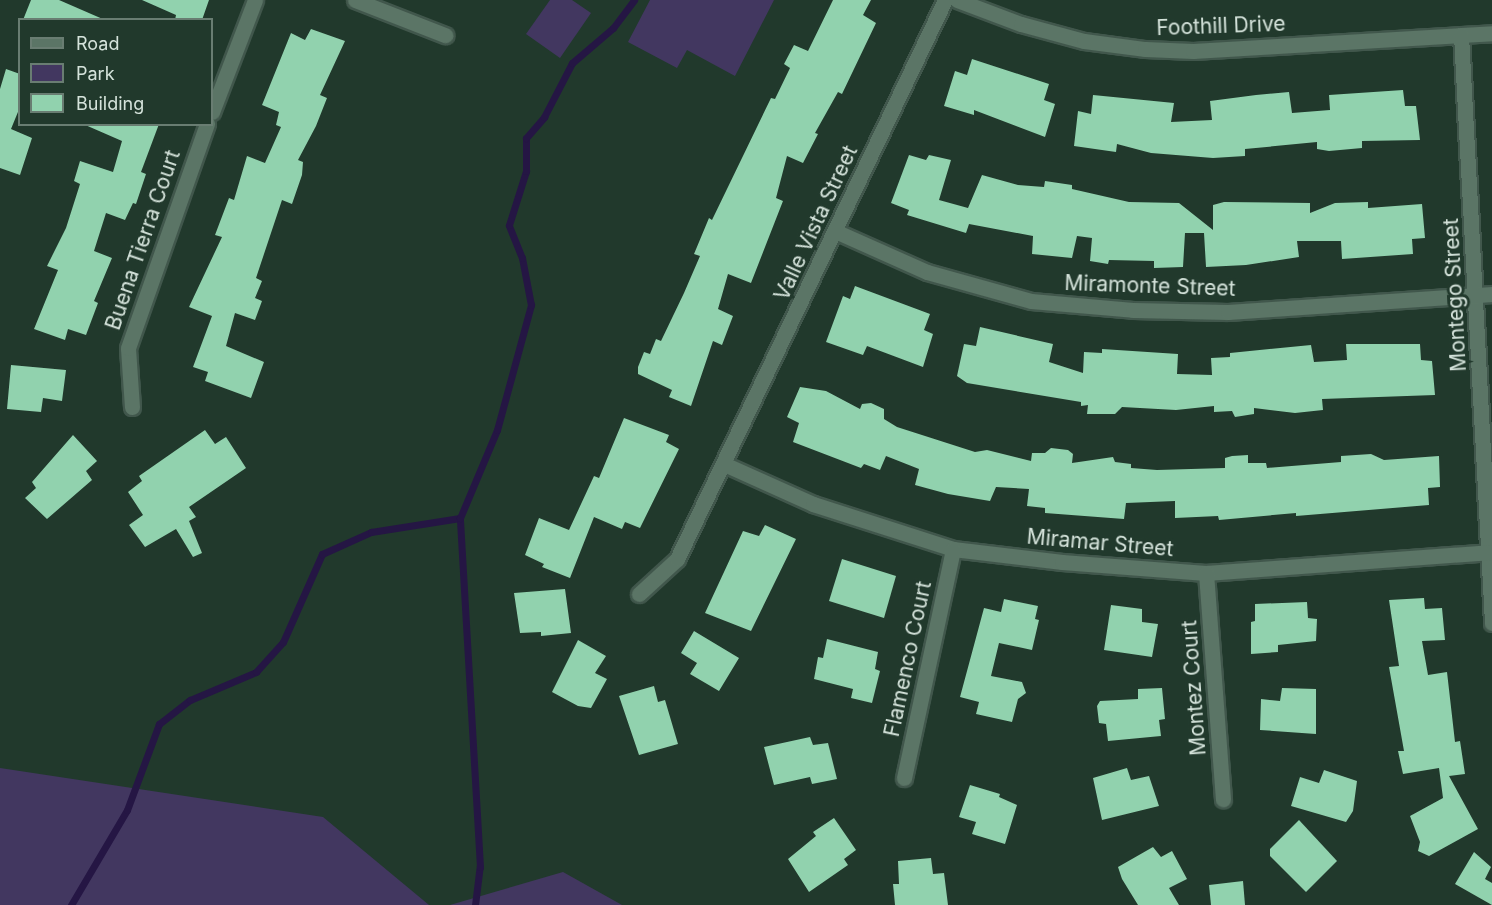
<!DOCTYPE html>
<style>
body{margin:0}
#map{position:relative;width:1492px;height:905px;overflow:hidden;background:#21392c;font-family:Inter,sans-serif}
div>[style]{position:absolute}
.green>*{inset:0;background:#423760}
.stream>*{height:7px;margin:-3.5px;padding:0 3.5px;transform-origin:3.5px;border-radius:3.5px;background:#251644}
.building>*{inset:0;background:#91d2ae}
.roads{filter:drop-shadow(2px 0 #41574c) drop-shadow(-2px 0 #41574c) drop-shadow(0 2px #41574c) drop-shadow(0 -2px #41574c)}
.minor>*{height:15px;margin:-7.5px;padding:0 7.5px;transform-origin:7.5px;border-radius:7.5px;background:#5b7566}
span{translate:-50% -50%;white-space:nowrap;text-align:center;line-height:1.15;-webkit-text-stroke:6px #21392c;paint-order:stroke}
.street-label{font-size:21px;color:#d5e3db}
.legend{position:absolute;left:18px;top:18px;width:195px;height:108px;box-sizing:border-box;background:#21392c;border:2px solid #697d72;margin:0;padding:8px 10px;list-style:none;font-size:18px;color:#d5e3db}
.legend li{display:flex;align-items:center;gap:12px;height:30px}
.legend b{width:30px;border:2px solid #697d72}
</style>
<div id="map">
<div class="green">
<i style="clip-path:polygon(550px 0,572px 0,591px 13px,560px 58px,526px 34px)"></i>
<i style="clip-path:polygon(650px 0,774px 0,735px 76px,687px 50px,677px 68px,628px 42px)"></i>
<i style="clip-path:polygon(0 768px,323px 817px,429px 905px,0 905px)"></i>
<i style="clip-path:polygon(563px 872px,622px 905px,450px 905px)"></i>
</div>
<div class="stream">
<i style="left:71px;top:905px;width:110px;rotate:-59.5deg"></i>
<i style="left:127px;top:810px;width:92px;rotate:-69.6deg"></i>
<i style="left:159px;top:724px;width:39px;rotate:-38deg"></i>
<i style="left:190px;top:700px;width:72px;rotate:-23deg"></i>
<i style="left:256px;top:672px;width:40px;rotate:-48deg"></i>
<i style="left:283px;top:642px;width:96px;rotate:-66.1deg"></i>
<i style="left:322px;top:554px;width:54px;rotate:-24.2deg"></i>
<i style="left:371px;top:532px;width:90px;rotate:-8.9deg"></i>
<i style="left:475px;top:905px;width:38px;rotate:-83deg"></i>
<i style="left:480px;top:867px;width:350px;rotate:-93.3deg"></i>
<i style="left:460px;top:518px;width:95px;rotate:-67.2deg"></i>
<i style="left:497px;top:430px;width:130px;rotate:-74.8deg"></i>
<i style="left:531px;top:305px;width:48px;rotate:-100.8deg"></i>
<i style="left:522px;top:258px;width:35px;rotate:-112deg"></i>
<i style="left:509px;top:225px;width:57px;rotate:-72.5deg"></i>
<i style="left:526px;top:171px;width:33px;rotate:-90deg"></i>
<i style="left:526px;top:138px;width:28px;rotate:-49deg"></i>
<i style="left:544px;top:117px;width:61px;rotate:-62.6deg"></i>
<i style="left:572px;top:63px;width:54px;rotate:-40.5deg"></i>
<i style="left:613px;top:28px;width:35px;rotate:-53deg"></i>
</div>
<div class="building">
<i style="clip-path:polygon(31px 0,59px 0,105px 20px,23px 20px)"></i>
<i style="clip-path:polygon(142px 0,209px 0,202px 20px,175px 20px,176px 15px)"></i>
<i style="clip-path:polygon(833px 0,871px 0,863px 15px,876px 23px,842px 94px,838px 92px,815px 133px,818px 134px,803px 163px,787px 156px,776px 198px,783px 201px,751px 283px,728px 274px,718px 309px,733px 316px,722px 345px,713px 341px,691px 406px,669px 397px,672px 390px,638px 374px,638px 367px,644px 352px,650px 354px,656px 339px,661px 341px,684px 293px,700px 256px,694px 254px,709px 218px,712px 220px,771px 98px,775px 99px,790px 68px,784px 64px,794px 45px,808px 51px)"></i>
<i style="clip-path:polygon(311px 29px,345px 41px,320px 95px,327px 98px,316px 126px,298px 160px,303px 162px,302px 175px,292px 204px,282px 200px,256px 278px,262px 281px,255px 298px,262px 301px,255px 320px,235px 313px,226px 346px,264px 362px,251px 398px,205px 381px,208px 372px,193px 367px,212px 316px,189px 307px,222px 237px,215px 235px,229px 198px,234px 200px,247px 156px,265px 163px,281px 127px,276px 125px,279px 112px,262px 105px,291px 33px,305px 40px)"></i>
<i style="clip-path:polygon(972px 59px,1049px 84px,1044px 100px,1055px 104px,1045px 137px,974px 110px,974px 115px,944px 106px,955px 71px,967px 75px)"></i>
<i style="clip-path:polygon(6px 69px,20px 74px,20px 107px,11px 129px,32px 138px,20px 175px,0 168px,0 89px)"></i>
<i style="clip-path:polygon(1403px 90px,1405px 106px,1416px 106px,1420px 140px,1362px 141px,1362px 148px,1329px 151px,1317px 149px,1317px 142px,1245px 149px,1245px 156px,1213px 158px,1151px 153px,1117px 144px,1116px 152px,1074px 146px,1078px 111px,1091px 114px,1093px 95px,1174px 103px,1171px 122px,1212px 120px,1210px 101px,1256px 95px,1289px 92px,1292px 113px,1330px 110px,1329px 95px)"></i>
<i style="clip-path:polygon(83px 124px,159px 124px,141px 172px,146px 174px,136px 204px,133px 203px,125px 220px,106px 213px,94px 251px,112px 258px,94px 301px,98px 303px,86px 335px,68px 329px,65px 340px,34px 329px,58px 270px,47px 266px,66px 228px,80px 184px,74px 181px,80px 161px,113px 172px,122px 141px)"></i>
<i style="clip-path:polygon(909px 155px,926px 160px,929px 155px,951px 160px,939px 200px,968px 208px,982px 175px,1018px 185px,1044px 187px,1045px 181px,1072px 185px,1072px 189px,1129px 202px,1179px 203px,1213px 230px,1213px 205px,1224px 202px,1310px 203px,1310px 213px,1335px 203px,1368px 202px,1368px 208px,1422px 204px,1425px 238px,1412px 239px,1413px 254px,1342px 259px,1341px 241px,1297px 241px,1299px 257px,1246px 265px,1206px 267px,1204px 233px,1185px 233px,1183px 267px,1154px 268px,1154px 261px,1109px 260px,1108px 264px,1090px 261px,1092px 238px,1077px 236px,1072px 258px,1032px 254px,1033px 236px,969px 224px,966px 233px,907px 215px,909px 210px,891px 203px)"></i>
<i style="clip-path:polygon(855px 286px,930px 314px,924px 330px,933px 334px,923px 367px,867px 346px,863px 355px,826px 342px,843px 296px,850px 299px)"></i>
<i style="clip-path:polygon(980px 327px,1053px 344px,1049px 362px,1083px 373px,1084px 352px,1102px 353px,1102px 349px,1178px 354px,1177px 374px,1212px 375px,1211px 358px,1230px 357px,1230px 353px,1311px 345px,1314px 362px,1347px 360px,1346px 344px,1420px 344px,1421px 360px,1432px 361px,1435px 395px,1322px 399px,1323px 410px,1295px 413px,1254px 408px,1254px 414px,1235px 417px,1232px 411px,1214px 412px,1214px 406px,1176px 410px,1122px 407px,1115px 414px,1087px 414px,1088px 405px,1081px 406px,1081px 402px,967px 383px,957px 376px,964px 344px,976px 346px)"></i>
<i style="clip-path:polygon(11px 365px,66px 370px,62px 401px,43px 398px,41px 412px,7px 409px)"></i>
<i style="clip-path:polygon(800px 387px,826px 391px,860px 409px,862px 404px,871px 403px,884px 409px,884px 419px,897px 427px,975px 452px,987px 450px,1031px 461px,1032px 453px,1045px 453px,1051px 448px,1068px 450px,1073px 454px,1072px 463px,1113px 457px,1115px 462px,1131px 464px,1131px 468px,1157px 470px,1225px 468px,1225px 458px,1232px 456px,1248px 455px,1248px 463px,1266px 463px,1267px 468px,1341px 462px,1341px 456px,1371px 454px,1384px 460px,1439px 456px,1440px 487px,1428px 488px,1429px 505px,1296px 516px,1296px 513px,1219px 520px,1218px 516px,1175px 518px,1175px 501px,1126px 503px,1124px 519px,1045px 513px,1045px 508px,1027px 506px,1029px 489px,996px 487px,990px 501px,948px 494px,915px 485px,919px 469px,886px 456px,880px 470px,864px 464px,861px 468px,793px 442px,799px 423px,787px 417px)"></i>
<i style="clip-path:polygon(624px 418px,669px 435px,666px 442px,679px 449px,640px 528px,625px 522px,622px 529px,594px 517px,570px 578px,542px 567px,544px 564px,525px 555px,539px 518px,569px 530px,594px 476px,599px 478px)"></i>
<i style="clip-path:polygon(205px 430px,215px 444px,226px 437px,246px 468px,189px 507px,196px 517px,189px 521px,202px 553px,193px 557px,176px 529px,145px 547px,129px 525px,143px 515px,128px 492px,142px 481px,139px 476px)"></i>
<i style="clip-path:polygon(73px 435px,97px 461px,86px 471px,92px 480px,47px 519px,25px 498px,36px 488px,32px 482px)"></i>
<i style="clip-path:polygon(765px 525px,796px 539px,751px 631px,705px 613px,743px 531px,759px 536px)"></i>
<i style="clip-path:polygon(842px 559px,896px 576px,884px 618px,829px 601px)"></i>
<i style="clip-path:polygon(565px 589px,571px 633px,541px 636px,541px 632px,520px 633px,514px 593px)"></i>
<i style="clip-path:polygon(1424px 598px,1425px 609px,1442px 608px,1445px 640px,1422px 641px,1428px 675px,1447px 672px,1455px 742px,1460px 741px,1465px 774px,1449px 776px,1478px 829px,1429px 856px,1418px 851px,1420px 842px,1410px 816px,1443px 798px,1439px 768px,1403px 774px,1398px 751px,1404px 751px,1389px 667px,1399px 666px,1389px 600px)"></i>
<i style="clip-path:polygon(1004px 599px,1038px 606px,1035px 619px,1039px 620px,1032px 650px,999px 643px,991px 676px,1022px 682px,1026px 693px,1018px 699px,1012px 722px,976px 714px,979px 702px,960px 697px,984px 608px,1001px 612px)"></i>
<i style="clip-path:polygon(1307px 602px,1308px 618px,1317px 619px,1316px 641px,1278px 645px,1278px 652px,1251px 654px,1251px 622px,1255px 621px,1255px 604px)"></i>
<i style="clip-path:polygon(1111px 605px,1142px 609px,1142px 622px,1158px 624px,1152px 657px,1104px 650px)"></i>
<i style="clip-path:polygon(694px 631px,739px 658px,719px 691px,690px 674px,697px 663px,681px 653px)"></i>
<i style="clip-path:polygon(827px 639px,878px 652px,875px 669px,880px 671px,872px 703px,851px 698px,853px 689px,814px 679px,818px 657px,823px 658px)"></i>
<i style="clip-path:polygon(578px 640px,606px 656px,595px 673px,607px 679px,591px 708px,578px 706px,552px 692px)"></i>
<i style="clip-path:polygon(654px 686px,658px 702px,665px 700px,678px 744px,639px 755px,619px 696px)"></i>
<i style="clip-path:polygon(1162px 688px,1165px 719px,1159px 720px,1161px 736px,1108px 741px,1106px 724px,1099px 723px,1097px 706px,1100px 701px,1138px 699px,1138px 689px)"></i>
<i style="clip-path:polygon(1282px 688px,1316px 689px,1316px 734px,1260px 730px,1261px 699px,1280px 701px)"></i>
<i style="clip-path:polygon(810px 737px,813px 745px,828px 743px,837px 779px,812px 784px,810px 777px,774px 785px,764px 747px)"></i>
<i style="clip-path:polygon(1127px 768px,1131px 780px,1149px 776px,1159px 806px,1102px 820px,1093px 778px)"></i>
<i style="clip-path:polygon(1324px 770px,1357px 781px,1353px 811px,1346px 822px,1291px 806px,1300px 777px,1319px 783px)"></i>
<i style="clip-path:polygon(970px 785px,1000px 794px,999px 797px,1017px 805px,1005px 844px,972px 834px,976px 822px,959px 817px)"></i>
<i style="clip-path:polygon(834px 818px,856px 850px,844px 859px,848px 865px,809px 892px,788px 859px,816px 836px,813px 832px)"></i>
<i style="clip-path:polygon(1299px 820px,1337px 861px,1306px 892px,1270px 856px,1270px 849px)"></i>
<i style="clip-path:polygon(1153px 847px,1161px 857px,1172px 851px,1187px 879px,1169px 888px,1179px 905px,1138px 905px,1122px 879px,1118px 867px)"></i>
<i style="clip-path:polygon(1474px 852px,1491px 867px,1485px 879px,1492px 883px,1492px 905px,1455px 884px)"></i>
<i style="clip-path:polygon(931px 858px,933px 874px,944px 873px,948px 905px,895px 905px,893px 884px,899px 884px,898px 861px)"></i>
<i style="clip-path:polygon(1243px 881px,1245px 905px,1211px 905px,1209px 885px)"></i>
</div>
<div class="roads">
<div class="minor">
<i style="left:355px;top:0;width:97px;rotate:21.3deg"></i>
<i style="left:957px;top:0;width:68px;rotate:20.6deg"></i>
<i style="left:1021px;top:24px;width:65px;rotate:15.1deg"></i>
<i style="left:1084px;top:41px;width:62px;rotate:7.5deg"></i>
<i style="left:1145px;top:49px;width:48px;rotate:2.4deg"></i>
<i style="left:1193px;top:51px;width:300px;rotate:-3.4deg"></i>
<i style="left:1461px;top:35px;width:589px;rotate:86.98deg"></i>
<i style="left:212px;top:112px;width:120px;rotate:-69deg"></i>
<i style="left:835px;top:231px;width:101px;rotate:24deg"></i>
<i style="left:927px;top:272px;width:108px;rotate:15.6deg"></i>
<i style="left:1031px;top:301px;width:102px;rotate:5deg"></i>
<i style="left:1133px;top:310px;width:95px;rotate:1.2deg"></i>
<i style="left:1228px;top:312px;width:265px;rotate:-3.9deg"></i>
<i style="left:132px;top:407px;width:59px;rotate:-93.9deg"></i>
<i style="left:128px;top:348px;width:238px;rotate:-70.6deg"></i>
<i style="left:724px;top:464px;width:98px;rotate:24.2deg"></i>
<i style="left:813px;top:504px;width:147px;rotate:17.8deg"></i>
<i style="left:953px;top:549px;width:110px;rotate:6.8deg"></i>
<i style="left:1062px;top:562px;width:144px;rotate:4.4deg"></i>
<i style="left:1206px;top:573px;width:287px;rotate:-4.2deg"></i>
<i style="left:1206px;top:573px;width:227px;rotate:85.7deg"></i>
<i style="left:639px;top:594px;width:52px;rotate:-42.6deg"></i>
<i style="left:677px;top:559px;width:620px;rotate:-64.39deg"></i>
<i style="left:904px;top:778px;width:234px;rotate:-77.9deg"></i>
</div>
</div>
<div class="street-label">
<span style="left:1221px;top:26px;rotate:-2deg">Foothill Drive</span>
<span style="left:816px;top:223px;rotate:-65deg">Valle Vista Street</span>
<span style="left:143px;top:240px;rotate:-71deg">Buena Tierra Court</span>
<span style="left:1150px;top:286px;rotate:2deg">Miramonte Street</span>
<span style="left:1455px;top:295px;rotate:-93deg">Montego Street</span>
<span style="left:1100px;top:543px;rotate:5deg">Miramar Street</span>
<span style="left:908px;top:659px;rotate:-78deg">Flamenco Court</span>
<span style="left:1194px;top:688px;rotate:-94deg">Montez Court</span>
</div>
<ul class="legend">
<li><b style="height:8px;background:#5b7566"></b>Road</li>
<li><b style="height:16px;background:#423760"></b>Park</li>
<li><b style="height:16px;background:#91d2ae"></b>Building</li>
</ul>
</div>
